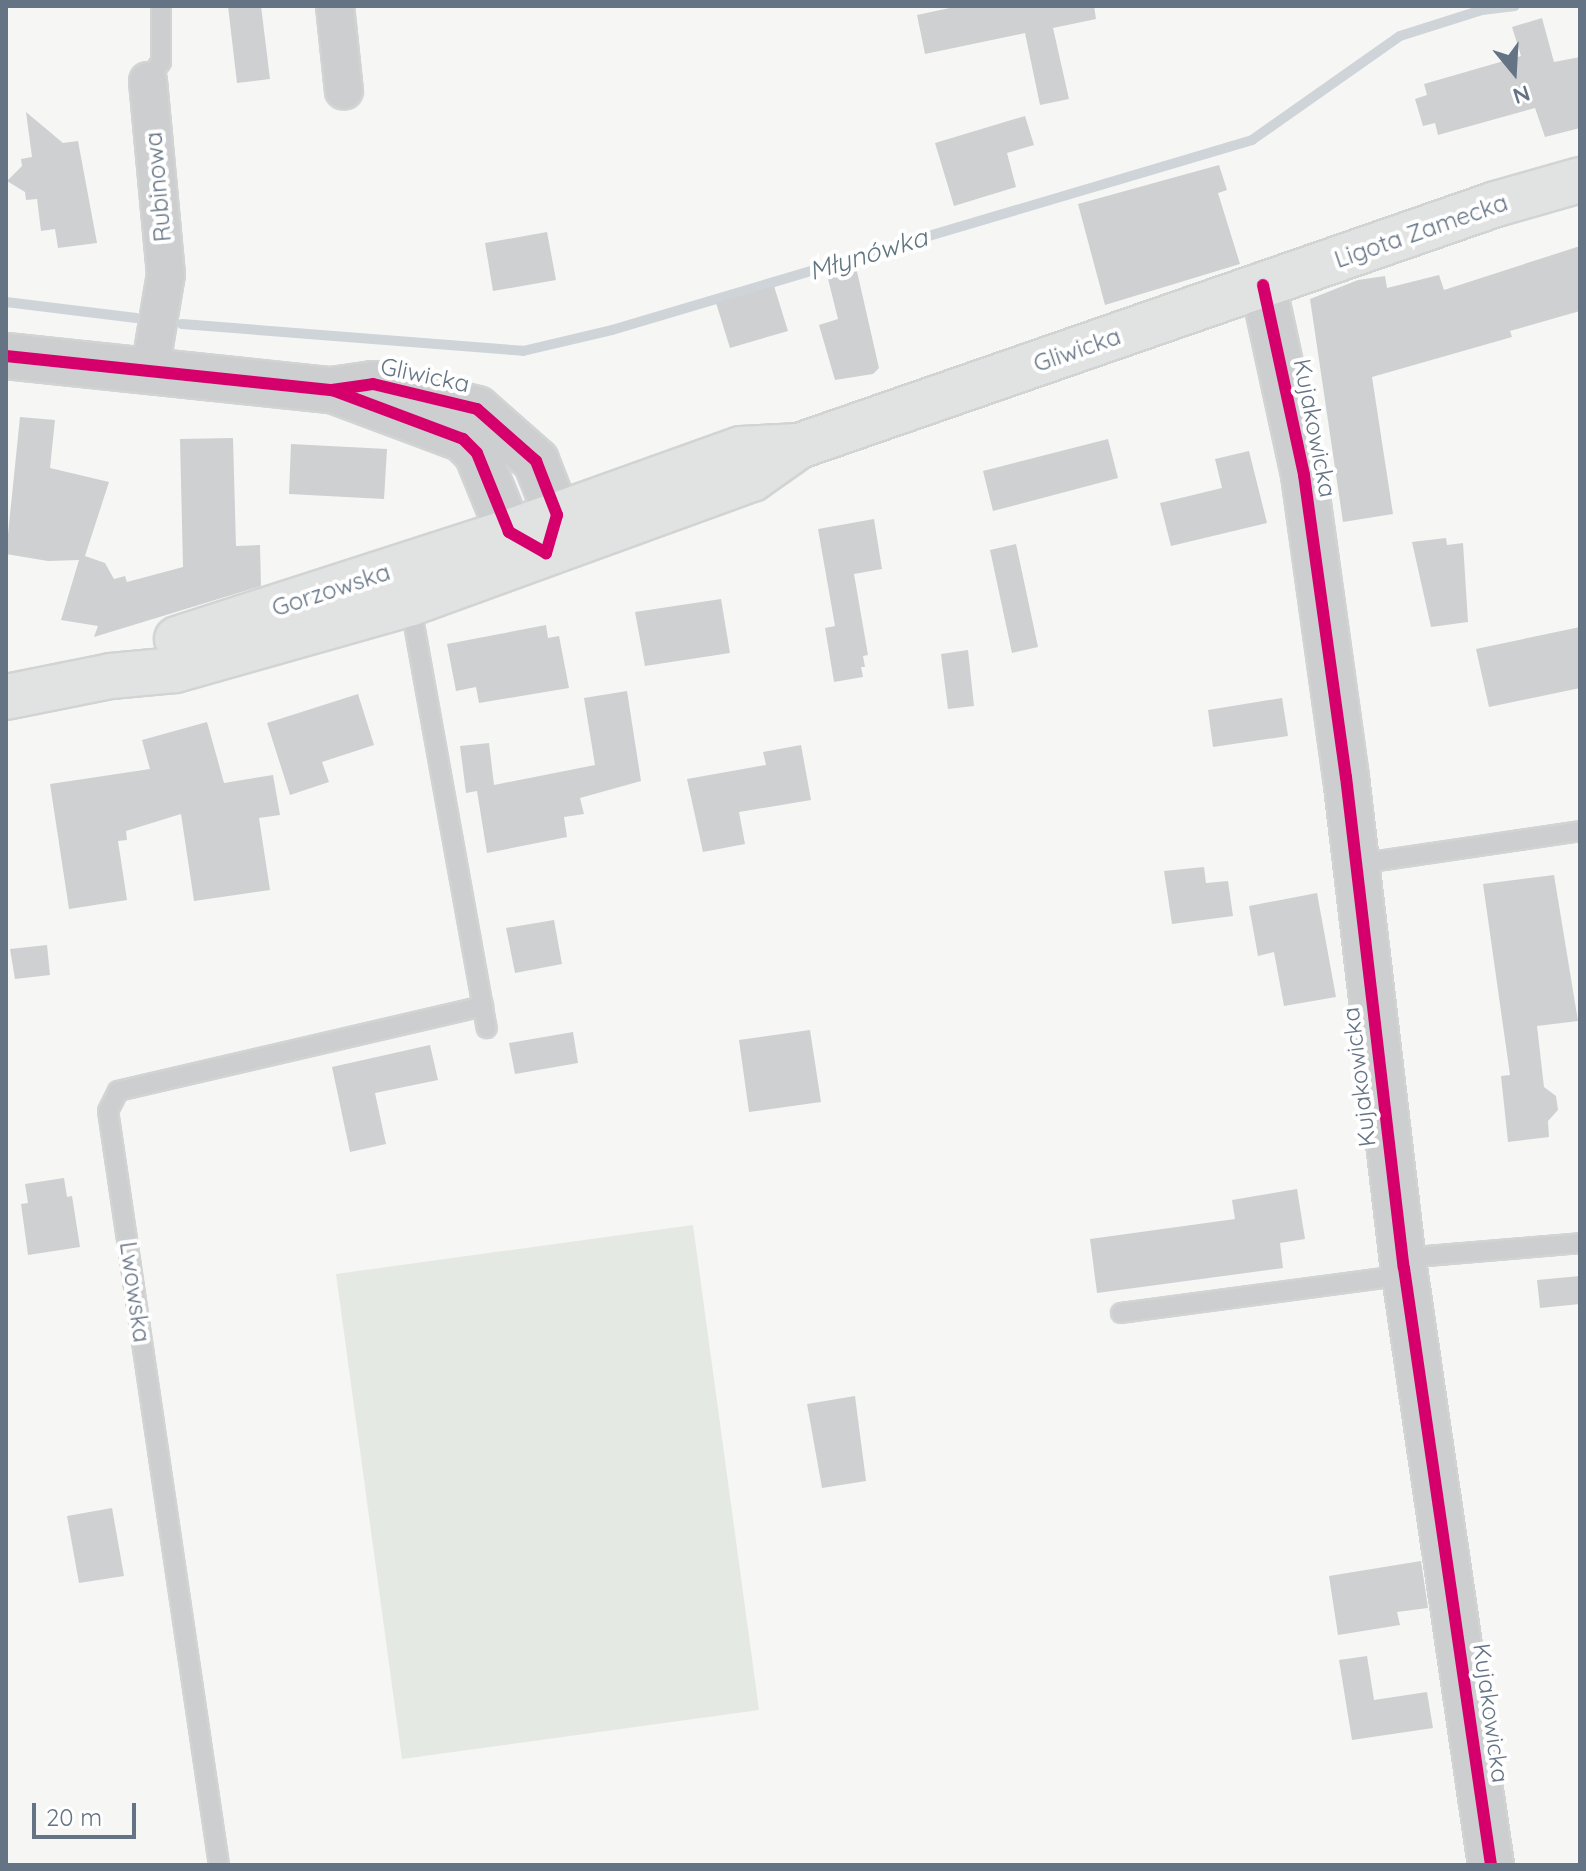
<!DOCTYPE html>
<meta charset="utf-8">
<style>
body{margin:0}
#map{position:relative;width:1586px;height:1871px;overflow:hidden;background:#f6f6f5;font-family:Quicksand,sans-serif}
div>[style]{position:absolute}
.green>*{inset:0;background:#e5e9e3}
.stream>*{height:10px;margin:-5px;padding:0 5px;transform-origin:5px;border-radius:5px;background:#ced4d8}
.building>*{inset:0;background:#cfd0d1}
.roads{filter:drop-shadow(2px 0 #d2d4d4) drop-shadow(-2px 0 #d2d4d4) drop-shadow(0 2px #d2d4d4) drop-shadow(0 -2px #d2d4d4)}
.service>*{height:18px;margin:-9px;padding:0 9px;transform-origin:9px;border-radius:9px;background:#cdced0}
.minor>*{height:36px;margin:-18px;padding:0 18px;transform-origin:18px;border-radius:18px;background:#cdced0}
.tertiary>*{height:44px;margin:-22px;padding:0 22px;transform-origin:22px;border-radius:22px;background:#cdced0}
.secondary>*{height:44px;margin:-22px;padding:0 22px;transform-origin:22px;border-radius:22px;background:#e1e2e2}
.cycleway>*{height:12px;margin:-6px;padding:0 6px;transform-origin:6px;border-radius:6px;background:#d6006c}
span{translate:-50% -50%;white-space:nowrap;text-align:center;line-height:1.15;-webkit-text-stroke:8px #fff;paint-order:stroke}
.street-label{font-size:24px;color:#657485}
.water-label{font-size:26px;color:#617581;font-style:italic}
.frame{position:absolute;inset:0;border:8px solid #657485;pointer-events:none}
.north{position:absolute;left:1474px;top:32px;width:80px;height:80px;-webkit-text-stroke:6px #fff;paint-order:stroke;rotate:162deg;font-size:22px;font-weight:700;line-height:32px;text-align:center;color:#657485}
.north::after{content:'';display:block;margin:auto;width:28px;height:36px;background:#657485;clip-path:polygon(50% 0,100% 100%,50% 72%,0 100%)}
.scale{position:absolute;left:32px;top:1803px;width:104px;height:36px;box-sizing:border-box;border:4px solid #657485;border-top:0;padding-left:10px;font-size:24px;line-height:28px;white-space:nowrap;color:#657485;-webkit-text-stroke:6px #fff;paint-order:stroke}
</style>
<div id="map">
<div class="green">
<i style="clip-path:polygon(693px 1225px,759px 1710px,402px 1759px,336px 1274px)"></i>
</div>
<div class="stream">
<i style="left:6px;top:302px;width:131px;rotate:7deg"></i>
<i style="left:182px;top:324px;width:342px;rotate:4.5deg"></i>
<i style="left:523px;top:351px;width:91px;rotate:-13.3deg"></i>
<i style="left:612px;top:330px;width:668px;rotate:-16.53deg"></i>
<i style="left:1252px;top:140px;width:181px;rotate:-35.1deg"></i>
<i style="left:1400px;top:36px;width:86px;rotate:-17.6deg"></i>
<i style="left:1482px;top:10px;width:33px;rotate:-7deg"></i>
</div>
<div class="building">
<i style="clip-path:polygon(228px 6px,261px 6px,270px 79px,237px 83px)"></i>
<i style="clip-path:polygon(959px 6px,1094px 6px,1096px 19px,1053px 28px,1069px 99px,1040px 105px,1025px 33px,925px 54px,917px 15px)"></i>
<i style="clip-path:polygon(1542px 18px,1554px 62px,1580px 57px,1580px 128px,1545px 137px,1535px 108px,1438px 135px,1435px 123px,1423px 126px,1415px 99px,1427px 95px,1424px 84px,1521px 56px,1512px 27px)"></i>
<i style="clip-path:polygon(26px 112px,63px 143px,78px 141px,97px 243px,58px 248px,55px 229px,41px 231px,37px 199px,26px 200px,25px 192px,7px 181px,22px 166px,21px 159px,32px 157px)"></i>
<i style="clip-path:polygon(1025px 116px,1034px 145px,1007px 153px,1016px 187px,954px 206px,935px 143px)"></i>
<i style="clip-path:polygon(1219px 165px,1227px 190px,1218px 193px,1240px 264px,1105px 305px,1078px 204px)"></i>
<i style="clip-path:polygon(547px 232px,556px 280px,493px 291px,485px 243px)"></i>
<i style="clip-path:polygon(1580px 246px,1580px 311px,1510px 331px,1512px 337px,1372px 377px,1393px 514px,1343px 522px,1310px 299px,1358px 280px,1385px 276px,1387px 288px,1439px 275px,1444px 290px)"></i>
<i style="clip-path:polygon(856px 267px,879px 368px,873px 374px,835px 380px,819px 325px,838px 319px,827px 275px)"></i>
<i style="clip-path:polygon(774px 286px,788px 331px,730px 348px,716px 303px)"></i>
<i style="clip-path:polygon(20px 417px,55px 420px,50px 468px,109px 482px,85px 556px,105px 563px,114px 579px,125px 576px,127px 582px,183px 567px,180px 439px,233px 438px,236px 546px,260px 545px,261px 586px,94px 637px,98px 626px,61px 620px,79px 560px,48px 561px,6px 554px)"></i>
<i style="clip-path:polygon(1108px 439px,1118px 478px,993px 511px,983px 471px)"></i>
<i style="clip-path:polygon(291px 444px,387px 449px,384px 499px,289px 494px)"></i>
<i style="clip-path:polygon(1249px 451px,1267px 523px,1171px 546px,1160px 503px,1222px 488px,1215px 459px)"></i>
<i style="clip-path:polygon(874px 519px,882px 569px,854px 574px,868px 655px,863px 656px,865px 667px,861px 667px,863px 677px,834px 682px,825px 628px,835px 626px,818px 529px)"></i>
<i style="clip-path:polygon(1446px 538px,1447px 545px,1463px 543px,1468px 622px,1431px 627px,1412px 542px)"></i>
<i style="clip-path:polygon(1016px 544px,1038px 647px,1012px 653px,990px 550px)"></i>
<i style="clip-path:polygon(721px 599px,730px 653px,645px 666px,635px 612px)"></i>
<i style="clip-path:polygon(546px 625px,548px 638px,559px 636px,569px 688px,479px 703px,476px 687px,456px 691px,447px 644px)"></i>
<i style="clip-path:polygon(1580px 627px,1580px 688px,1489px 707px,1476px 649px)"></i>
<i style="clip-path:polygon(968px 650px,974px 706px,948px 709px,941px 654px)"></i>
<i style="clip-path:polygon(627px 691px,641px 781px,580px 798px,584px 814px,564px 817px,567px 837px,487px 853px,477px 791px,466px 793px,460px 746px,489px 743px,494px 785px,595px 765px,584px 698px)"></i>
<i style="clip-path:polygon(358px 694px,374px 745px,322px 762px,329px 782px,290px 795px,267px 723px)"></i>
<i style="clip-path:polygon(1282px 698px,1288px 736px,1213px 747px,1208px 710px)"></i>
<i style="clip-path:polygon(207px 722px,224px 783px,273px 775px,280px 815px,259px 818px,270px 890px,194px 901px,181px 814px,126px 831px,127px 840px,118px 841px,127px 900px,69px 909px,50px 784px,150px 769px,142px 740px)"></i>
<i style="clip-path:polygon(801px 745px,811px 800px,739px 812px,745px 844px,703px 852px,687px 779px,766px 765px,763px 752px)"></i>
<i style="clip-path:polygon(1204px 867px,1206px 883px,1228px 881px,1233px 916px,1172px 924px,1164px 871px)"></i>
<i style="clip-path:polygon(1554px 875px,1578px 1021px,1537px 1026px,1544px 1087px,1556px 1096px,1558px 1110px,1548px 1121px,1549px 1137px,1508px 1142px,1501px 1076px,1510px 1075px,1483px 884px)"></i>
<i style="clip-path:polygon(1317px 893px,1336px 997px,1284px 1006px,1274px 952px,1258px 956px,1249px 906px)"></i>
<i style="clip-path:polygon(554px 920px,562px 964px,515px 973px,506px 928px)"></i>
<i style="clip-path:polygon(47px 945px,50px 975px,15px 979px,10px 949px)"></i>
<i style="clip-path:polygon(810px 1030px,821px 1102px,749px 1112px,739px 1040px)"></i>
<i style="clip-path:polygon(573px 1032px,578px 1063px,515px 1074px,509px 1043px)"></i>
<i style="clip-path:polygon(430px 1045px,438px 1080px,375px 1093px,386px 1144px,350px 1152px,332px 1067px)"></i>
<i style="clip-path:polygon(64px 1178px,67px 1197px,72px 1196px,80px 1247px,28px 1255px,21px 1204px,28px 1203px,25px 1184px)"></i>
<i style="clip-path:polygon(1297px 1189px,1305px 1239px,1280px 1243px,1283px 1268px,1097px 1293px,1090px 1239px,1235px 1219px,1232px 1200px)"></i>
<i style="clip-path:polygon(1580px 1276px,1580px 1304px,1540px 1308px,1537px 1280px)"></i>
<i style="clip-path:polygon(855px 1396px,866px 1481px,822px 1488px,807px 1404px)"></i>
<i style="clip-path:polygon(112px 1508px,124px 1576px,79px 1583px,67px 1516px)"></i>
<i style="clip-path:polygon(1421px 1561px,1428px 1608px,1397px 1612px,1400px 1625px,1338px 1635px,1329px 1576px)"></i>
<i style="clip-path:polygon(1367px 1656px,1374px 1700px,1427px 1692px,1433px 1728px,1352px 1740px,1339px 1660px)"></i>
</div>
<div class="roads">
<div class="service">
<i style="left:148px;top:81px;width:23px;rotate:-56deg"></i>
<i style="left:161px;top:62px;width:56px;rotate:-90deg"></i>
<i style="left:410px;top:602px;width:433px;rotate:79.8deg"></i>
<i style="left:1357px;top:864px;width:225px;rotate:-8.4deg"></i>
<i style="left:1403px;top:1258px;width:178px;rotate:-4.8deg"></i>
<i style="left:1121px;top:1313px;width:287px;rotate:-7.6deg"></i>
<i style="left:219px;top:1865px;width:762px;rotate:-98.37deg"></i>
<i style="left:108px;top:1111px;width:22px;rotate:-63deg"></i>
<i style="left:118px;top:1091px;width:375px;rotate:-13.1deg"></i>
</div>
<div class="minor">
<i style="left:335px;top:6px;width:85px;rotate:84deg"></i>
<i style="left:148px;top:81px;width:194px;rotate:84.7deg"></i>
<i style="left:166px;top:274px;width:97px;rotate:99.5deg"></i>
</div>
<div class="tertiary">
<i style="left:1263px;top:285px;width:194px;rotate:77.8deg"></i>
<i style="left:1304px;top:475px;width:305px;rotate:82.1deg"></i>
<i style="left:1346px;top:777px;width:494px;rotate:83.3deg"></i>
<i style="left:1404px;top:1268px;width:603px;rotate:81.71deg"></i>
<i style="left:6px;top:356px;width:328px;rotate:6deg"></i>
<i style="left:332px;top:390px;width:41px;rotate:-8.3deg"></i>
<i style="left:373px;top:384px;width:107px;rotate:13.5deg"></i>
<i style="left:477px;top:409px;width:79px;rotate:41.4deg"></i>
<i style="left:536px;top:461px;width:58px;rotate:68.7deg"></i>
<i style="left:557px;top:515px;width:40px;rotate:106deg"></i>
<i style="left:546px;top:553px;width:43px;rotate:-150.4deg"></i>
<i style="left:509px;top:532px;width:85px;rotate:-112.1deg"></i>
<i style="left:477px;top:453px;width:20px;rotate:-135deg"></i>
<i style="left:463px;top:439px;width:140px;rotate:-159.5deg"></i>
</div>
<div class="secondary">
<i style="left:177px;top:639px;width:349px;rotate:-17.9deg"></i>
<i style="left:509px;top:532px;width:246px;rotate:-19.7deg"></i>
<i style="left:741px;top:449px;width:58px;rotate:-3deg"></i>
<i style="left:6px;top:697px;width:107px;rotate:-11.3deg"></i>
<i style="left:111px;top:676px;width:64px;rotate:-5.4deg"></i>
<i style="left:175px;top:670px;width:245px;rotate:-15.8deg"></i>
<i style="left:411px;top:603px;width:363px;rotate:-20deg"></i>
<i style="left:752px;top:479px;width:57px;rotate:-35.1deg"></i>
<i style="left:799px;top:446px;width:738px;rotate:-19.15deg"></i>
<i style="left:1496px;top:204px;width:87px;rotate:-15.9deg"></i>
</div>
</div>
<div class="cycleway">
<i style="left:1263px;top:285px;width:194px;rotate:77.8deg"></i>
<i style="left:1304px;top:475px;width:305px;rotate:82.1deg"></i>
<i style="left:1346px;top:777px;width:494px;rotate:83.3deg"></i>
<i style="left:1404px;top:1268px;width:603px;rotate:81.71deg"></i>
<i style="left:6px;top:356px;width:328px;rotate:6deg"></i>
<i style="left:332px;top:390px;width:41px;rotate:-8.3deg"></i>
<i style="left:373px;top:384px;width:107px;rotate:13.5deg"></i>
<i style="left:477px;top:409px;width:79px;rotate:41.4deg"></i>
<i style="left:536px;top:461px;width:58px;rotate:68.7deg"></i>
<i style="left:557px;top:515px;width:40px;rotate:106deg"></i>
<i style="left:546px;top:553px;width:43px;rotate:-150.4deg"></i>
<i style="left:509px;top:532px;width:85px;rotate:-112.1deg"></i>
<i style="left:477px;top:453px;width:20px;rotate:-135deg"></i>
<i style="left:463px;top:439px;width:140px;rotate:-159.5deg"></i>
</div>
<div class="street-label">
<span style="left:158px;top:187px;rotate:-95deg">Rubinowa</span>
<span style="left:1421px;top:231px;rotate:-19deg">Ligota Zamecka</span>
<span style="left:1077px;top:350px;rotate:-19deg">Gliwicka</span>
<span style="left:425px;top:375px;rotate:12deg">Gliwicka</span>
<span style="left:1315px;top:428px;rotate:79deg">Kujakowicka</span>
<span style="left:331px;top:590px;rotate:-18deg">Gorzowska</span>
<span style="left:1359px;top:1077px;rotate:-97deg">Kujakowicka</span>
<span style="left:135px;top:1292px;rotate:82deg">Lwowska</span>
<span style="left:1491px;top:1713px;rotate:82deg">Kujakowicka</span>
</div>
<div class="water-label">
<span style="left:868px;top:254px;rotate:-17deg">Młynówka</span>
</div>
<div class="frame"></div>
<div class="north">N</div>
<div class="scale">20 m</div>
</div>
